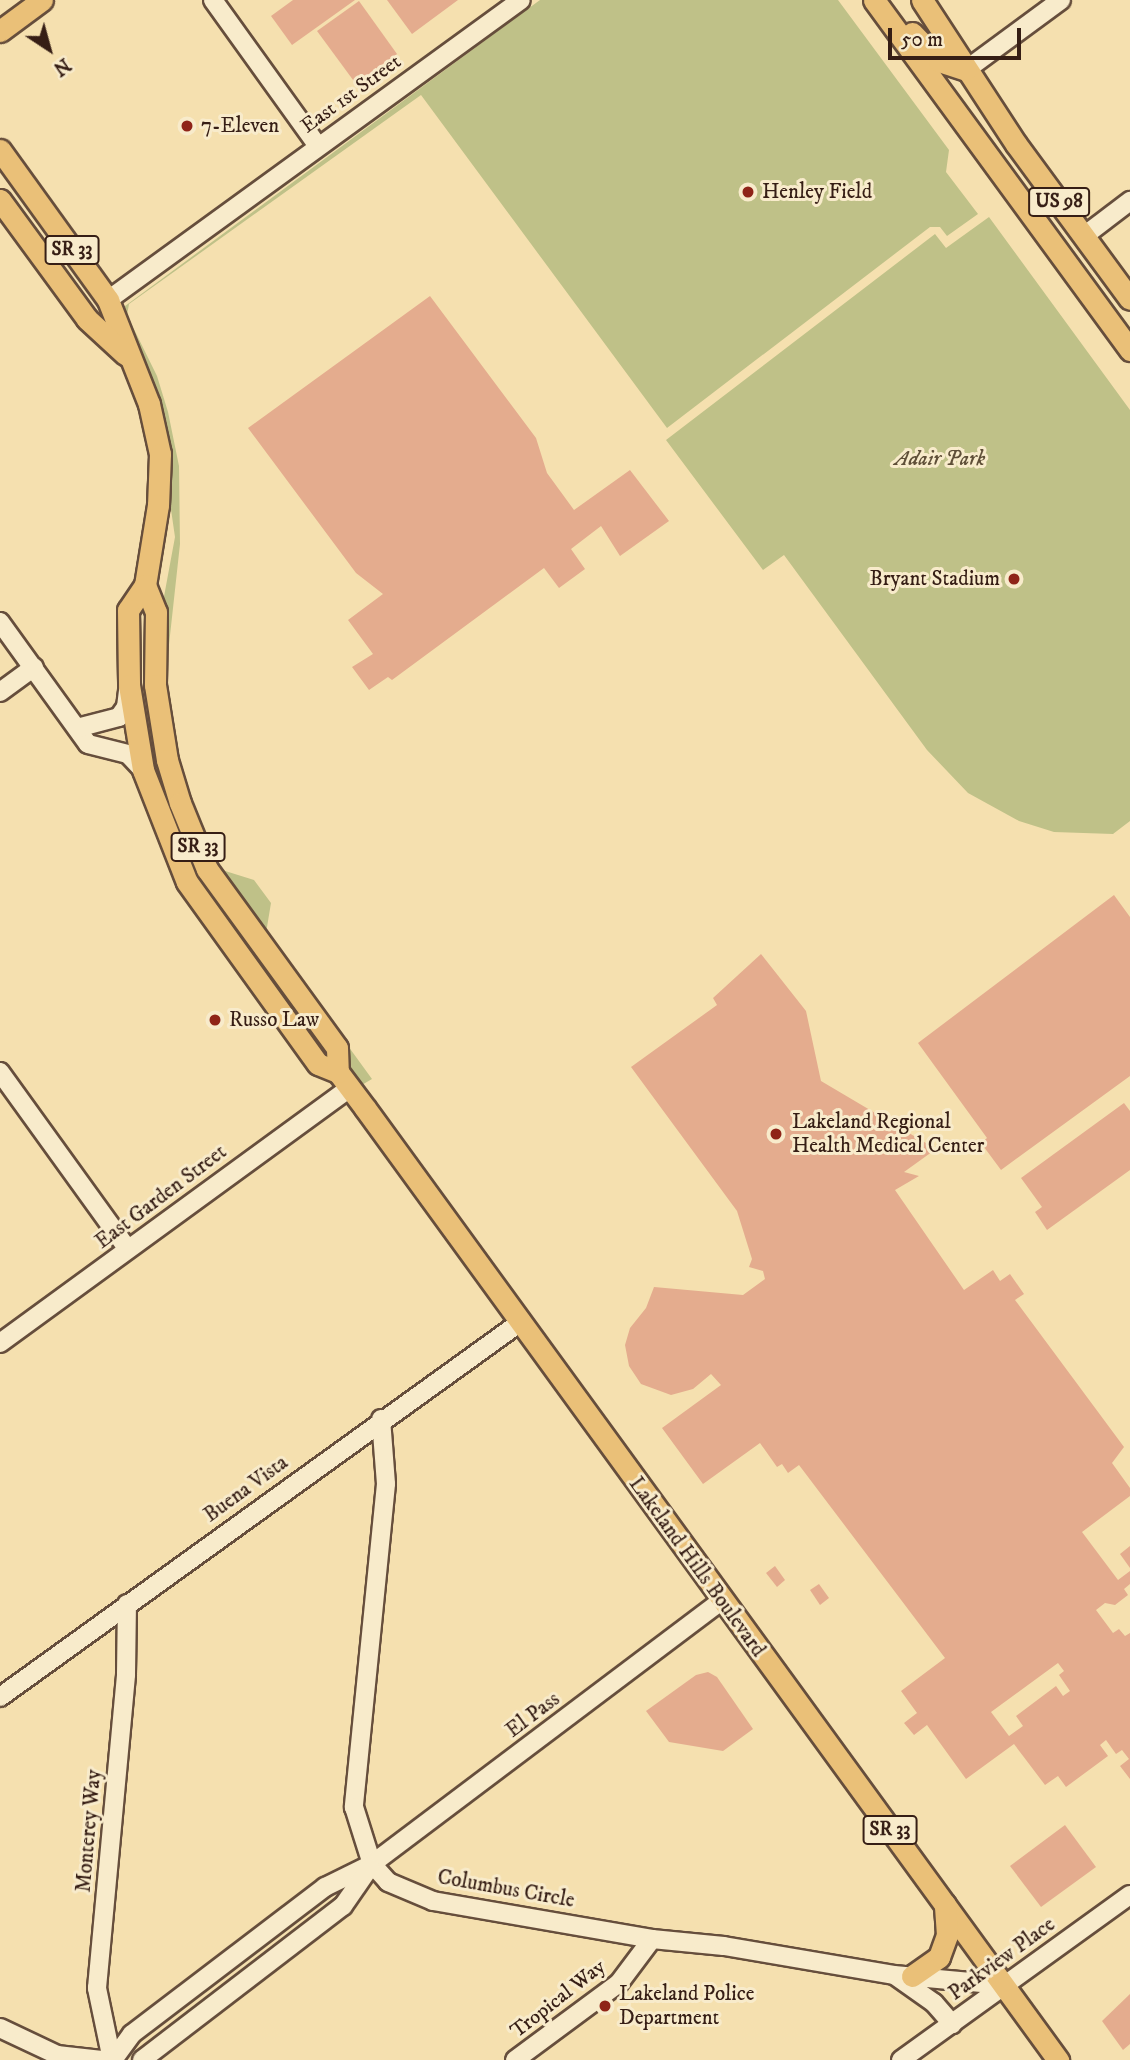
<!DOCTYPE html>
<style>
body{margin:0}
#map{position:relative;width:1130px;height:2060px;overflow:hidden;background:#f5e0af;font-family:"IM FELL DW Pica",serif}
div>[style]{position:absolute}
.green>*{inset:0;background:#bfc188}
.building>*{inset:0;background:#e4ac8e}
.roads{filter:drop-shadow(2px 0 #664e3c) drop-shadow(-2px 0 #664e3c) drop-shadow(0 2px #664e3c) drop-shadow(0 -2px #664e3c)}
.minor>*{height:18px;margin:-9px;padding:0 9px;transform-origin:9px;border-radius:9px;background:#f8ebcb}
.major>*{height:21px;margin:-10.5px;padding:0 10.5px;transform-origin:10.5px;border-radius:10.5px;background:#eac078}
.dots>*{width:19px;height:19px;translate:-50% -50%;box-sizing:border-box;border:4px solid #f8ebcb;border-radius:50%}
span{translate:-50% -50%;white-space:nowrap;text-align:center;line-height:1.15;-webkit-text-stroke:6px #f8ebcb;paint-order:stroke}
.shield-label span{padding:2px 5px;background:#f8ebcb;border:2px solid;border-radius:5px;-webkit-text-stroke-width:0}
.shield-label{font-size:19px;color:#361e15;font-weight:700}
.street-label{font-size:21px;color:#361e15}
.poi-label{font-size:21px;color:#361e15}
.left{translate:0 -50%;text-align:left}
.right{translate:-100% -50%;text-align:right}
.park-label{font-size:21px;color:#5f4f38;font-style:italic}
.north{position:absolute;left:14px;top:14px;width:70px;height:70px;-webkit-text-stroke:5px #f8ebcb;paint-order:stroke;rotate:144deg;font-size:19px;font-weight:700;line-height:28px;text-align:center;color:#361e15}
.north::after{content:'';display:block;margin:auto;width:24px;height:32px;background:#361e15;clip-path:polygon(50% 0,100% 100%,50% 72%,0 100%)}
.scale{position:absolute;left:888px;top:28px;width:133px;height:32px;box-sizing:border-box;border:4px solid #361e15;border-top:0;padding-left:9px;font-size:21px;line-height:24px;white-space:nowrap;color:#361e15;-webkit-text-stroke:5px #f8ebcb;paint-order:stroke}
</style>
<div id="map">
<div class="green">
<i style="clip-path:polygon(540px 0,838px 0,949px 150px,946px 172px,978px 214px,947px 236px,940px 227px,930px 227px,667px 428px,421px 95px,129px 304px,127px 315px,157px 376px,168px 412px,179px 466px,180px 544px,166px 672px,178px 758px,193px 808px,222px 870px,254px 880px,271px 903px,266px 933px,372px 1079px,360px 1086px,205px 872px,153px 656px,175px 537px,168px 489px,142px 357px,121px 309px)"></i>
<i style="clip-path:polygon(989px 217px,1130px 410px,1130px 821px,1113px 834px,1054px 832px,1019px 821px,968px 793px,927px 750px,784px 555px,763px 570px,666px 440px,935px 234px,946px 248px)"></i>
</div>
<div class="building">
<i style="clip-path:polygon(293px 0,355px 0,292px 45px,271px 16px)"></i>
<i style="clip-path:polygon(387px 0,458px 0,412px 34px)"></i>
<i style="clip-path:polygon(359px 1px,397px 54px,356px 84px,317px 31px)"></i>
<i style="clip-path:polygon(430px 296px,536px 438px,547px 473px,574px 510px,630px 470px,669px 521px,620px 556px,601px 526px,571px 549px,585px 569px,559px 588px,544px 568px,392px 680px,388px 677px,369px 690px,352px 667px,373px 654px,348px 620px,383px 594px,356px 573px,248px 428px)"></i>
<i style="clip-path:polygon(1114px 895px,1130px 917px,1130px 1076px,1001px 1170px,981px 1143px,987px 1138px,918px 1043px)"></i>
<i style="clip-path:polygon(evenodd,761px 954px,806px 1011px,821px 1081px,936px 1149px,904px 1172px,919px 1176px,895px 1190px,964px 1290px,993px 1270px,1000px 1281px,1010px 1274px,1024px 1294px,1015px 1300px,1124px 1447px,1112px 1463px,1130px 1488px,1130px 1496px,1082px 1532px,1118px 1580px,1130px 1571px,1130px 1584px,1124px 1589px,1128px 1595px,1115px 1605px,1105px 1603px,1096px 1610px,1113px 1633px,1119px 1629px,1125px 1636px,1130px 1633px,1130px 1779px,1120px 1766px,1129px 1759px,1122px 1750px,1116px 1754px,1106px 1740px,1100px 1745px,1108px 1756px,1066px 1787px,1058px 1776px,1045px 1785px,1014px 1744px,966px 1779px,927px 1725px,914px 1735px,904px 1723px,917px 1713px,901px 1691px,945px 1658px,799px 1465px,788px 1473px,782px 1464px,777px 1467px,760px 1443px,703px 1484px,662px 1428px,721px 1385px,711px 1374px,693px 1389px,671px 1395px,641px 1384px,629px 1366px,625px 1345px,630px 1328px,646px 1308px,654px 1287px,743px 1295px,765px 1279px,763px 1271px,749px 1267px,752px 1259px,737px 1211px,631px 1067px,717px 1005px,713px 998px,761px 954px,1058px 1663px,1064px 1671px,1059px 1675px,1070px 1691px,1063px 1696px,1056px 1686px,1016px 1716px,1023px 1726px,1009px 1736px,991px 1712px,1058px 1663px)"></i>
<i style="clip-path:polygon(1124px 1103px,1130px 1111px,1130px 1170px,1047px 1230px,1035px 1212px,1042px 1207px,1021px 1178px)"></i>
<i style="clip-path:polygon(1130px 1546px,1130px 1568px,1120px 1554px)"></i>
<i style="clip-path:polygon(775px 1566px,785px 1580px,777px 1587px,766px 1573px)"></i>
<i style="clip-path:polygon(819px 1584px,829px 1598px,820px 1605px,810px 1590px)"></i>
<i style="clip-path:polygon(708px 1672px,717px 1677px,753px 1729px,723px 1751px,669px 1742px,646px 1711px,696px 1675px)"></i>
<i style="clip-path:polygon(1065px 1825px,1096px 1867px,1041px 1907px,1010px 1866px)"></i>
<i style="clip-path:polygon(1130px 1994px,1130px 2044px,1123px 2050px,1102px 2021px)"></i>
</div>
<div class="roads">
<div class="minor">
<i style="left:213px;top:0;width:180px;rotate:54.3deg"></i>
<i style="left:966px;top:70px;width:118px;rotate:-36.4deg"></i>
<i style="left:1084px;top:236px;width:58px;rotate:-37.3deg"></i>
<i style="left:108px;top:300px;width:510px;rotate:-35.99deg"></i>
<i style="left:0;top:622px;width:150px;rotate:54.2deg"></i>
<i style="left:88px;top:744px;width:41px;rotate:14deg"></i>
<i style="left:128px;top:754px;width:22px;rotate:47deg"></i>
<i style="left:0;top:692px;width:42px;rotate:-36.3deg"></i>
<i style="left:77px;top:728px;width:43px;rotate:-14.7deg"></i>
<i style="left:119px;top:717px;width:12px;rotate:-55deg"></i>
<i style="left:126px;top:707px;width:17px;rotate:-83deg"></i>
<i style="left:0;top:1072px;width:217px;rotate:54.2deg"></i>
<i style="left:0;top:1343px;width:433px;rotate:-36.1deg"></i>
<i style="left:381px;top:1419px;width:65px;rotate:85.6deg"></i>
<i style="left:386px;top:1484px;width:325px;rotate:95.7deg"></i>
<i style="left:354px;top:1807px;width:60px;rotate:72.5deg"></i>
<i style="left:372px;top:1864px;width:24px;rotate:48deg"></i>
<i style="left:388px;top:1882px;width:49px;rotate:22.9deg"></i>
<i style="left:433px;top:1901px;width:222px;rotate:9.8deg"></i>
<i style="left:652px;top:1939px;width:72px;rotate:5.6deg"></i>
<i style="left:724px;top:1946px;width:172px;rotate:9.7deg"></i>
<i style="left:894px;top:1975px;width:110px;rotate:5.2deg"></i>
<i style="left:0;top:1697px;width:643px;rotate:-35.77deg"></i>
<i style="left:897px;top:1977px;width:45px;rotate:35.1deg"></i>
<i style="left:934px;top:2003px;width:28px;rotate:49deg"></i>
<i style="left:0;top:2028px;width:63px;rotate:25.3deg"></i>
<i style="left:57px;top:2055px;width:45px;rotate:6.3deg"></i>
<i style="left:112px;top:2060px;width:74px;rotate:-101.8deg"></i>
<i style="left:97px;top:1988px;width:315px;rotate:-84.7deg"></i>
<i style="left:126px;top:1674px;width:70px;rotate:-89.2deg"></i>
<i style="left:113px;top:2060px;width:32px;rotate:-54deg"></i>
<i style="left:132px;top:2034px;width:243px;rotate:-37.3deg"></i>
<i style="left:325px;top:1887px;width:52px;rotate:-26.1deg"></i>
<i style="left:372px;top:1864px;width:437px;rotate:-37deg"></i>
<i style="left:142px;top:2060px;width:253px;rotate:-37.5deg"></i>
<i style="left:343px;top:1906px;width:47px;rotate:-55.3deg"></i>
<i style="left:515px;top:2060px;width:129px;rotate:-36.5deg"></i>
<i style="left:619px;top:1983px;width:55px;rotate:-53.1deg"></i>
<i style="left:901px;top:2060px;width:282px;rotate:-35.8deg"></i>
</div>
<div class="major">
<i style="left:874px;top:0;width:434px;rotate:53.8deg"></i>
<i style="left:922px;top:0;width:172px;rotate:56.9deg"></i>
<i style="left:1016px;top:144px;width:192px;rotate:53.7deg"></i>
<i style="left:0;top:31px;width:52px;rotate:-36.4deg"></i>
<i style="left:912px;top:33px;width:39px;rotate:46deg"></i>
<i style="left:939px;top:61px;width:28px;rotate:18deg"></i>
<i style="left:0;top:150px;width:185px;rotate:54.2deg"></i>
<i style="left:108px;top:300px;width:112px;rotate:68.5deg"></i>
<i style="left:149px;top:404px;width:51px;rotate:77.6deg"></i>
<i style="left:160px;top:454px;width:51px;rotate:92.2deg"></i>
<i style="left:158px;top:505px;width:81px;rotate:99.2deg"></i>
<i style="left:145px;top:585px;width:30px;rotate:124deg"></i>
<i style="left:128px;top:610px;width:75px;rotate:89.2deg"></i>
<i style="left:129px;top:685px;width:86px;rotate:80.6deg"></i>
<i style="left:143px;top:770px;width:120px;rotate:68.6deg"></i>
<i style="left:187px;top:882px;width:224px;rotate:54.3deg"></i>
<i style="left:318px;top:1064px;width:22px;rotate:22deg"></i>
<i style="left:338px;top:1072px;width:45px;rotate:53.1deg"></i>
<i style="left:365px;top:1108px;width:1178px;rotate:53.95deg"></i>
<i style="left:0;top:200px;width:147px;rotate:53.8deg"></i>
<i style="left:87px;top:319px;width:52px;rotate:42.6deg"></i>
<i style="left:145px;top:585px;width:29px;rotate:68deg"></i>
<i style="left:156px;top:612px;width:73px;rotate:90.8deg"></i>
<i style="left:155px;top:685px;width:76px;rotate:80.9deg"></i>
<i style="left:167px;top:760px;width:45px;rotate:73.2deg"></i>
<i style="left:180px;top:803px;width:71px;rotate:67.8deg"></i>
<i style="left:207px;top:869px;width:221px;rotate:54deg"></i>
<i style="left:337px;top:1048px;width:24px;rotate:88deg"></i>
<i style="left:912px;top:1976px;width:33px;rotate:-35deg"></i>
<i style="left:939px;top:1957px;width:23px;rotate:-70deg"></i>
<i style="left:947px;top:1935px;width:31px;rotate:-94deg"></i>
</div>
</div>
<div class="dots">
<i style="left:187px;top:126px;background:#8f2418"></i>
<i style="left:748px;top:192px;background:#8f2418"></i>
<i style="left:1014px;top:579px;background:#8f2418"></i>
<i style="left:215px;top:1020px;background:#8f2418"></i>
<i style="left:776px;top:1134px;background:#8f2418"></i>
<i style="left:605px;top:2006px;background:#8f2418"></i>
</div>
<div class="shield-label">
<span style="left:1059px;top:202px">US 98</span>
<span style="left:72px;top:250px">SR 33</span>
<span style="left:198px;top:847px">SR 33</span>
<span style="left:890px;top:1830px">SR 33</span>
</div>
<div class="street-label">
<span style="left:351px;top:94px;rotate:-36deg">East 1st Street</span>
<span style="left:161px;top:1197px;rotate:-37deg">East Garden Street</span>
<span style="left:246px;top:1489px;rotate:-36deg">Buena Vista</span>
<span style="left:697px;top:1567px;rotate:54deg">Lakeland Hills Boulevard</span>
<span style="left:533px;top:1715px;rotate:-37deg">El Pass</span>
<span style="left:89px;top:1831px;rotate:-85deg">Monterey Way</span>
<span style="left:506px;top:1889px;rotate:10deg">Columbus Circle</span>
<span style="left:1002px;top:1959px;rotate:-36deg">Parkview Place</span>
<span style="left:558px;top:1999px;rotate:-38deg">Tropical Way</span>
</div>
<div class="poi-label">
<span class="left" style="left:201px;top:126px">7-Eleven</span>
<span class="left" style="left:762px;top:192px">Henley Field</span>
<span class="right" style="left:1000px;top:579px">Bryant Stadium</span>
<span class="left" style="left:229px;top:1020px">Russo Law</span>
<span class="left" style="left:792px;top:1134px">Lakeland Regional<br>Health Medical Center</span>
<span class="left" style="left:619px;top:2006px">Lakeland Police<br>Department</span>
</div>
<div class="park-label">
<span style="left:940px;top:459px">Adair Park</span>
</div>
<div class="north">N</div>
<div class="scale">50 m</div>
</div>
